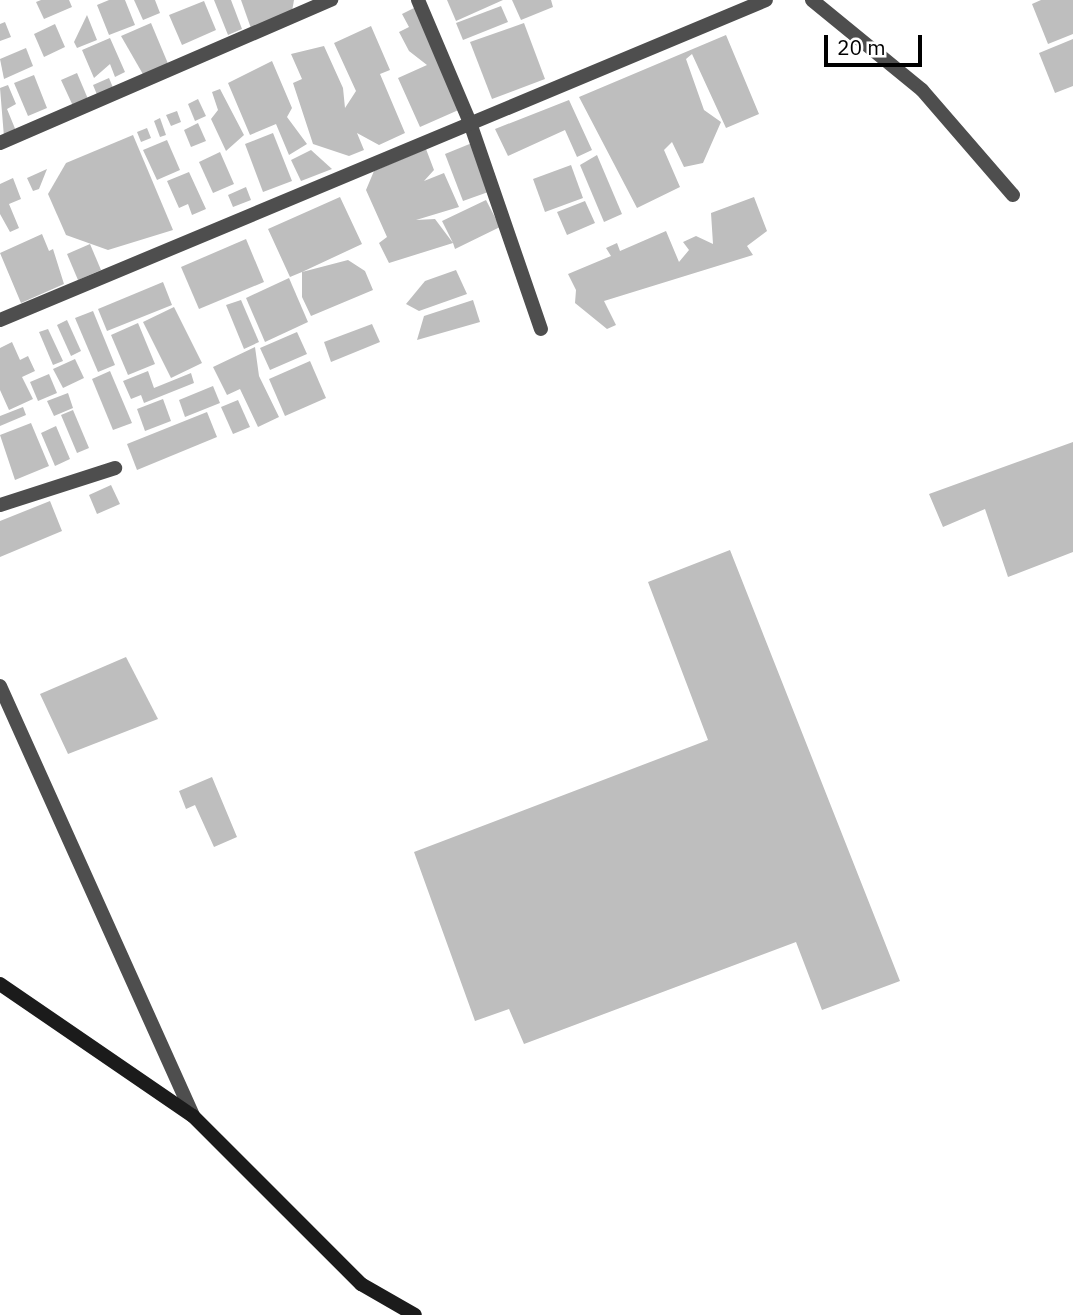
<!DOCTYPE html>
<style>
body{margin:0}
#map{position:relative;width:1073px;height:1315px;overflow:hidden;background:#fff;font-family:"IBM Plex Sans",sans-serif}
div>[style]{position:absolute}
.building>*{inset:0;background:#bebebe}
.street>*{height:14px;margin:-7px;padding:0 7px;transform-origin:7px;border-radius:7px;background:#4e4e4e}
.secondary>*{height:14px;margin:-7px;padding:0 7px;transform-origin:7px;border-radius:7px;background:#1b1b1b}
span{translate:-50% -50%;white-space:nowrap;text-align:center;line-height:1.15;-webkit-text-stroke:7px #fff;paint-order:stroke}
.scale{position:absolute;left:824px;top:35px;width:98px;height:32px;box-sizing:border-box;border:4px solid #000;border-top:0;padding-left:9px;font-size:21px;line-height:24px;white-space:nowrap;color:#000;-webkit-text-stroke:5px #fff;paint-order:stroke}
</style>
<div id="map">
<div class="building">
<i style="clip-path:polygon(41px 0,69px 0,72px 7px,44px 19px,36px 2px)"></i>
<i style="clip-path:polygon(109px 0,125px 0,135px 25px,109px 35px,97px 5px)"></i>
<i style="clip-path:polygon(134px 0,155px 0,160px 13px,143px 20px)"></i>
<i style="clip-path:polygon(214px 0,231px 0,242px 29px,228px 35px)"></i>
<i style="clip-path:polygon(241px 0,294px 0,291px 17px,253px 34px)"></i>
<i style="clip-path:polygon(447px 0,503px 0,456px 21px)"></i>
<i style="clip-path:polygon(512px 0,551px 0,553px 7px,521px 20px)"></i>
<i style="clip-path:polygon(1041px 0,1073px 0,1073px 34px,1048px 44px,1032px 4px)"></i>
<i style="clip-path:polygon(204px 1px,216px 30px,182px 45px,169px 15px)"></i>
<i style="clip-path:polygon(418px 6px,463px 108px,420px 127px,398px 78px,427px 65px,409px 51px,399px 32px,409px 27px,402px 14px)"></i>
<i style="clip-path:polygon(501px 6px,508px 22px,463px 40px,456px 23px)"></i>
<i style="clip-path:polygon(87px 15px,97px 40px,77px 48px,74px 42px)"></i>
<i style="clip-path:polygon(5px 22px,11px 37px,0 41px,0 24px)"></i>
<i style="clip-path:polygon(151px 23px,169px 66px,144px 76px,121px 36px)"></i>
<i style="clip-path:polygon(524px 23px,545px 79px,492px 99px,470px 42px)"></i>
<i style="clip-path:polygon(55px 24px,65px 47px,44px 57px,34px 34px)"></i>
<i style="clip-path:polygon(371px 26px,390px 70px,380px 74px,405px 133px,379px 145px,357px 133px,364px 150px,349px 156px,313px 144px,293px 83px,302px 79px,291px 54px,324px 46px,343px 88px,345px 108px,356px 91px,334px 43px)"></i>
<i style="clip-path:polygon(726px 35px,759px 114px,726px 128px,692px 54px,686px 59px,704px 110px,721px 122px,703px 163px,684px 167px,672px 142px,664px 150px,680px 187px,637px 208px,579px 97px)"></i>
<i style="clip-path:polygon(110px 38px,125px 72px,115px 77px,110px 64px,94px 78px,82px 50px)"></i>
<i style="clip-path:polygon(1073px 39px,1073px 86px,1055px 93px,1039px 53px)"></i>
<i style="clip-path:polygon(26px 48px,33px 66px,4px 79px,0 59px)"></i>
<i style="clip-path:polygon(272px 61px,292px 108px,287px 117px,307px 144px,289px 155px,276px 124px,250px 135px,228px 83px)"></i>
<i style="clip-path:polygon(77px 73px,88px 99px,73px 106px,61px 80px)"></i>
<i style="clip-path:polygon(34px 75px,47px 108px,28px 116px,14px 83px)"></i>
<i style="clip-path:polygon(109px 78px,114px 90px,98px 97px,93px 85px)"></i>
<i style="clip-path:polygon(8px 85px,16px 104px,7px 109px,16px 131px,4px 137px,0 88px)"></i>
<i style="clip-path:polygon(220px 89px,244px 135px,226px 151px,211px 119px,218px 110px,212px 92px)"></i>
<i style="clip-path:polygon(198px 99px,206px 116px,195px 121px,188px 104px)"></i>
<i style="clip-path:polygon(569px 100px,592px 150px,577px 157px,565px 130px,508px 156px,495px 129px)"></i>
<i style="clip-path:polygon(177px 111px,181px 122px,171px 126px,166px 115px)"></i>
<i style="clip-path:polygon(160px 118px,166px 135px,160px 137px,154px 121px)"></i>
<i style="clip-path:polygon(198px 123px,206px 141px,191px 147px,184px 130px)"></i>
<i style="clip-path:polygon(147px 128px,151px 138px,141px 142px,137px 132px)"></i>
<i style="clip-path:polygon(273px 133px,292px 181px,263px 192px,245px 144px)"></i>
<i style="clip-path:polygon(133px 135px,173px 230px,108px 250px,66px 235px,48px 194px,66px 163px)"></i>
<i style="clip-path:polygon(167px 140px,180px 170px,157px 180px,143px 150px)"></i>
<i style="clip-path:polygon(472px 143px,491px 191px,463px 201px,445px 154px)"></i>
<i style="clip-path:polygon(426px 149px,434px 170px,424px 181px,444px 173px,459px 207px,416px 220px,435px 219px,453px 243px,442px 221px,486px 200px,500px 227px,455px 249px,453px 243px,389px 263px,379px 243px,387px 237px,366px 190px,374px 171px)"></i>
<i style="clip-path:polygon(311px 150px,332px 169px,301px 181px,291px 160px)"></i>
<i style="clip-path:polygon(220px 152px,234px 184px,213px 193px,199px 162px)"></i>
<i style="clip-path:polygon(597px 155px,622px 214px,604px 222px,580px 165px)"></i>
<i style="clip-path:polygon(571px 165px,583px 198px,545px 212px,533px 179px)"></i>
<i style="clip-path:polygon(47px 169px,39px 189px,33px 191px,27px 178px)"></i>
<i style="clip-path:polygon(189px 172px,206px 209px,192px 215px,188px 204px,179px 208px,167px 181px)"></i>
<i style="clip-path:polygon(13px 178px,21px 199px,9px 204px,19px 228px,10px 232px,0 214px,0 184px)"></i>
<i style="clip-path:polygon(246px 187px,251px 200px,233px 207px,228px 195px)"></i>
<i style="clip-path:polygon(340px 197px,362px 244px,302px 272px,348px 260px,365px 271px,373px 290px,311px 316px,302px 297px,302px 272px,290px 277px,268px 229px)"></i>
<i style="clip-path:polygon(754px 197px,767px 231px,747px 246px,753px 255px,604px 301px,616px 325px,607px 329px,575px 303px,576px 290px,568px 274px,611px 256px,606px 248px,617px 243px,620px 251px,666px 231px,679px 262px,689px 250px,683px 242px,696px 236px,713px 244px,711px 213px)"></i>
<i style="clip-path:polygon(585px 201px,595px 223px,567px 235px,557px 212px)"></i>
<i style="clip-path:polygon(42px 234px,49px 251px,53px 249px,64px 284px,21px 303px,0 253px)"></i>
<i style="clip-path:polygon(246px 239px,264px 282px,199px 309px,181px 267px)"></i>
<i style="clip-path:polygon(90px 244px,101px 270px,78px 280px,67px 254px)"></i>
<i style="clip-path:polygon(456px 270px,467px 294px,419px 311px,406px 304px,425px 281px)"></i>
<i style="clip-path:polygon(289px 278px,308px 322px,265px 342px,246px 298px)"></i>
<i style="clip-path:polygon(163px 282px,172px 305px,107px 331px,98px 309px)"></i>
<i style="clip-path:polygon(241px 300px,259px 342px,244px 349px,226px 305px)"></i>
<i style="clip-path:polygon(473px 300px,480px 322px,417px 340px,424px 316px)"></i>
<i style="clip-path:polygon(174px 307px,202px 363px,171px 378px,143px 322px)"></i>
<i style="clip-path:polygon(93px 311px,115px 365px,98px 372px,75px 318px)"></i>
<i style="clip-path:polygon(67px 320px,81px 351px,71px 356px,57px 325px)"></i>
<i style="clip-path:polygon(138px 323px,155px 364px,128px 375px,111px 335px)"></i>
<i style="clip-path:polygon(372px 324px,380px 342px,331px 362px,324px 342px)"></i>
<i style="clip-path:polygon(48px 329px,63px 361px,53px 365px,39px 332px)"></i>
<i style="clip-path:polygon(297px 332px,307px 354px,270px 370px,260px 348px)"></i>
<i style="clip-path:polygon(12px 342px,20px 360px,28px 356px,35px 371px,22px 377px,33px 399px,9px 410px,0 390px,0 348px)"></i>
<i style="clip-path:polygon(255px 347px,259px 376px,279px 417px,258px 427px,240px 389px,227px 395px,213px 367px)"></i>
<i style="clip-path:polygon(75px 359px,84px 378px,63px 388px,53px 369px)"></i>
<i style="clip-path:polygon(310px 361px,326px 398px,285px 416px,269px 379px)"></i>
<i style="clip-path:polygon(110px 371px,132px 423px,113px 430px,92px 379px)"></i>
<i style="clip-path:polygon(148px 371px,154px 388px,191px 373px,194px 383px,144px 403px,141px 395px,131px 399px,123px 381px)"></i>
<i style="clip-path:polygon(49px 374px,57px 393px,38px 401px,30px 382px)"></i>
<i style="clip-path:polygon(213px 386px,220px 403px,185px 417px,179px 400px)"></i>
<i style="clip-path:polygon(68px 393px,73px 408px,54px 416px,47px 401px)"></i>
<i style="clip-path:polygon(163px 399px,171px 421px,145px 431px,137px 409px)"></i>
<i style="clip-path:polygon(238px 400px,250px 427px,233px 434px,221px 407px)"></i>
<i style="clip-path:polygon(23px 407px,26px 415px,0 426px,0 416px)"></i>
<i style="clip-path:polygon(73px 410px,89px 448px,77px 453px,61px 415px)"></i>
<i style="clip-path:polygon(207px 412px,217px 437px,137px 470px,127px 444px)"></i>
<i style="clip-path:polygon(31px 423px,49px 466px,15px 480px,0 435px)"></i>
<i style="clip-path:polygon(56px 426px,70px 459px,55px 466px,41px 433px)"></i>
<i style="clip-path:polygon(1073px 442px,1073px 552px,1008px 577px,985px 509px,943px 527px,929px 494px)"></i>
<i style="clip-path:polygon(111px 485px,120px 504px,97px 514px,89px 495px)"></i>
<i style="clip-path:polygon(50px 501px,62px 531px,0 557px,0 521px)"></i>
<i style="clip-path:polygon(730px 550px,900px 981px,822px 1010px,796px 942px,524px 1044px,509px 1009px,475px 1021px,414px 852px,708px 740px,648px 582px)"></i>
<i style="clip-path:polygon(126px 657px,158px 719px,68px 754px,40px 694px)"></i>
<i style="clip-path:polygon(212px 777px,237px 837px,214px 847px,195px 805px,186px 809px,179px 791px)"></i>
</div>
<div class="street">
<i style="left:418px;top:0;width:130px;rotate:67deg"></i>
<i style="left:469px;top:120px;width:221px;rotate:71deg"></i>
<i style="left:812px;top:0;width:142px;rotate:39.3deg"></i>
<i style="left:922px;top:90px;width:139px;rotate:49.1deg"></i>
<i style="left:0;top:143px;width:361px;rotate:-23.4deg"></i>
<i style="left:0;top:320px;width:830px;rotate:-22.67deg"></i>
<i style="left:0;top:505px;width:121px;rotate:-17.8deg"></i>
<i style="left:0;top:686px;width:471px;rotate:65.8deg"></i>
</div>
<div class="secondary">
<i style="left:0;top:984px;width:234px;rotate:34.4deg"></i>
<i style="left:193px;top:1116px;width:238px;rotate:45deg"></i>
<i style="left:361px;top:1284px;width:62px;rotate:29.9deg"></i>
</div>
<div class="scale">20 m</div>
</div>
